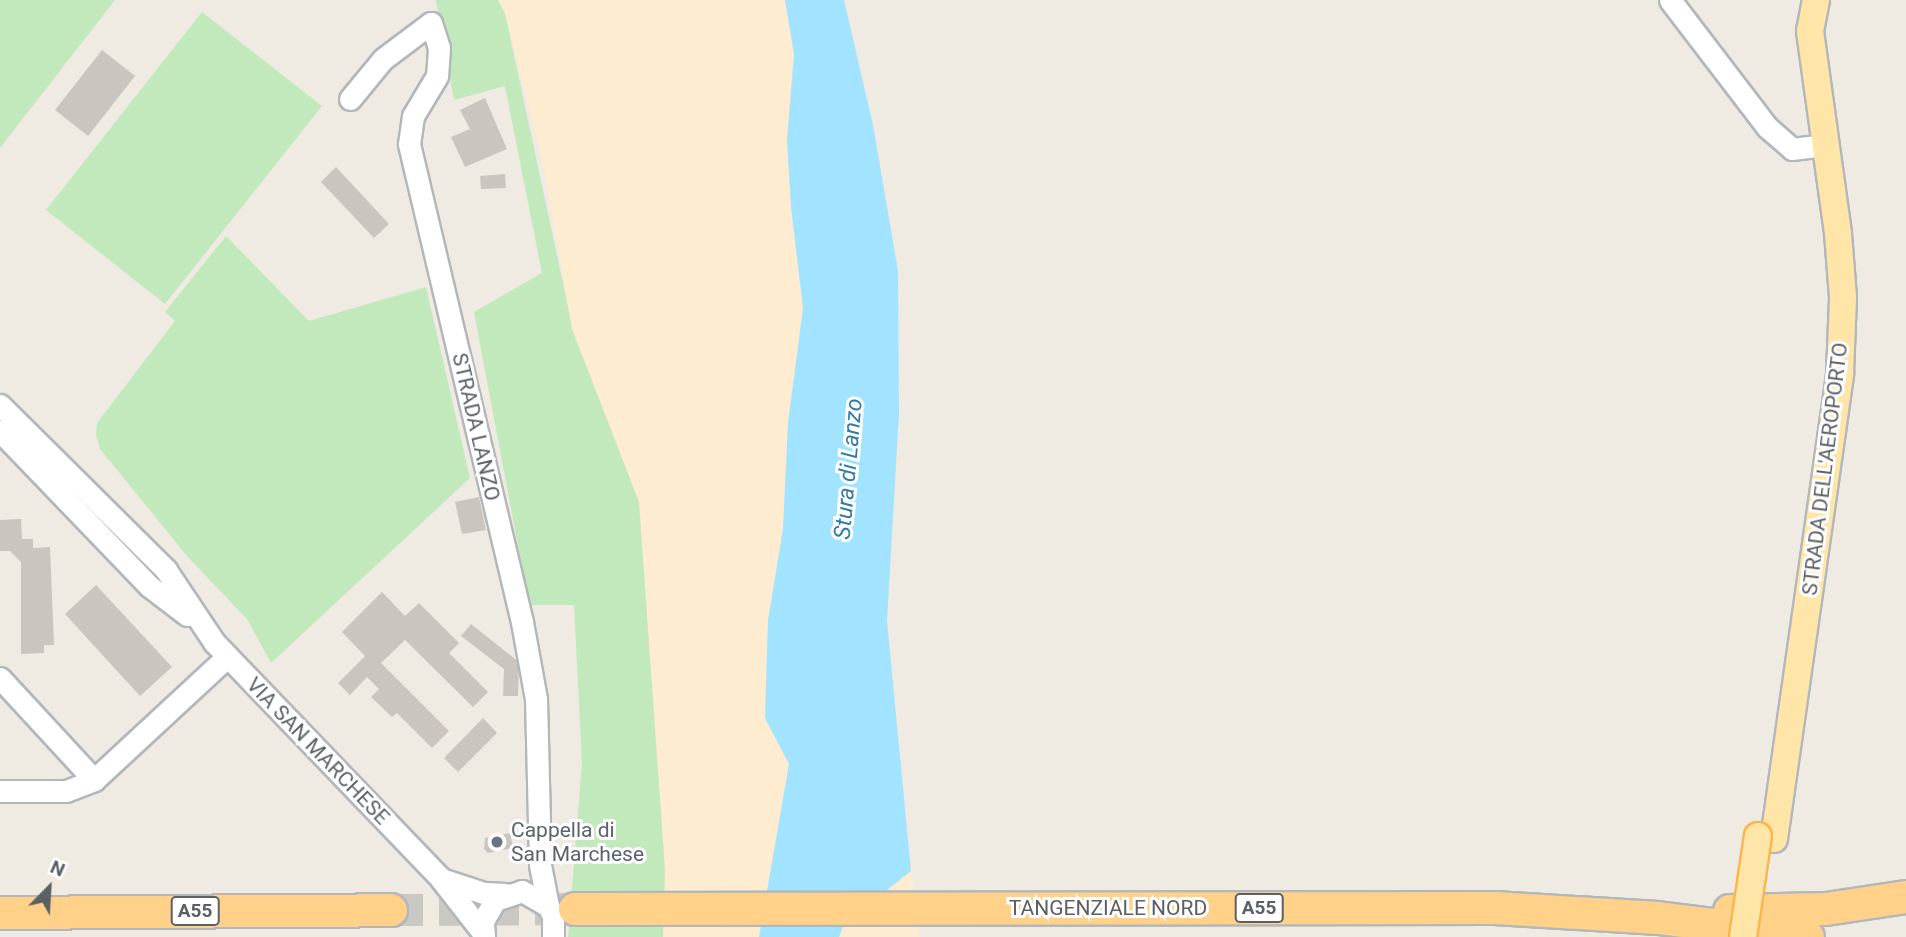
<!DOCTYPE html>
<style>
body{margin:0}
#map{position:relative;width:1906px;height:937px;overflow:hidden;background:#efeae2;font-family:Roboto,sans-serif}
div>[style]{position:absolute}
.green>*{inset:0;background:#c2e9bc}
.sand>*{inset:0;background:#fdeccf}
.water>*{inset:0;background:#a2e3ff}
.building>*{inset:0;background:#cac5bf}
.highway-tunnel>*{height:32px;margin-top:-16px;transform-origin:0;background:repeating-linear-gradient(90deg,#cac8c3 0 32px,transparent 0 48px)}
.roads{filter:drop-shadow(2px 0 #b3b7bb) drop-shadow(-2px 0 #b3b7bb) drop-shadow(0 2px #b3b7bb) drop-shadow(0 -2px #b3b7bb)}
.minor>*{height:21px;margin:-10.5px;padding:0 10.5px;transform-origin:10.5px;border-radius:10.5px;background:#fff}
.major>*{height:26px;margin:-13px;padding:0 13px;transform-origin:13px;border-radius:13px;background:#ffe5a7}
.highway>*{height:32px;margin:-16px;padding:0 16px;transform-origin:16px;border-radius:16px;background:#ffd189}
.bridges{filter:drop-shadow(2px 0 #fdb44d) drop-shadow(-2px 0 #fdb44d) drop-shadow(0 2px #fdb44d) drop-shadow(0 -2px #fdb44d)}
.major-bridge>*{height:26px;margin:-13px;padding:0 13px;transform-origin:13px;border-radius:13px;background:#ffe5a7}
.dots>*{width:19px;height:19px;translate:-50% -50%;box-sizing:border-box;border:4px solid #fff;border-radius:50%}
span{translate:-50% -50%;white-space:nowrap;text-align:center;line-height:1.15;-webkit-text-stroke:6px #fff;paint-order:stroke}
.shield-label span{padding:2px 5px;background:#fff;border:2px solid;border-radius:5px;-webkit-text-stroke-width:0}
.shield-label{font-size:19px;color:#5b6065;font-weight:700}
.street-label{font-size:21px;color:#5b6065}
.worship-label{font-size:21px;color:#5b616d}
.left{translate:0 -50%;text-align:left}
.water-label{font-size:23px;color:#327ba7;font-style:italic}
.north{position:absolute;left:14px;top:853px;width:70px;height:70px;-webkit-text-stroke:5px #fff;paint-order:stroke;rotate:24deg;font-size:19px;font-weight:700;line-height:28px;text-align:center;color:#5b6065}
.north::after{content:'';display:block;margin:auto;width:24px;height:32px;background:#5b6065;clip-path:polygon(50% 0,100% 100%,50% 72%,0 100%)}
</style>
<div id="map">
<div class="green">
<i style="clip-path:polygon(0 0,115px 0,0 148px)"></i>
<i style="clip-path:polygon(436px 0,498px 0,505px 13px,572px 325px,660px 23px,667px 937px,568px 937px,582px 763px,574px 605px,529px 605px,474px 312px,542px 273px,505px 86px,454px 100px)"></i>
<i style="clip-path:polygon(202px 12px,322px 106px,165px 304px,46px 210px)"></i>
<i style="clip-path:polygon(226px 236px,309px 321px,426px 287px,470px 478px,271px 663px,247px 619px,188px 557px,100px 449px,96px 435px,97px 423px,175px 321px,165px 312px)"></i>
</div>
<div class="sand">
<i style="clip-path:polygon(498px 0,785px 0,794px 54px,787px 140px,791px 207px,803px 308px,788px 423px,783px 529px,768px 620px,765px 718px,789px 764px,767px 937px,663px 937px,665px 869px,639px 502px,572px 329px,544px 167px,505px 13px)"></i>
<i style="clip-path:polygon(911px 871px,920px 937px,838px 937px,844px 924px,874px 890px)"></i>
</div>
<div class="water">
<i style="clip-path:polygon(785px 0,844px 0,873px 125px,898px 271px,899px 413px,887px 621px,911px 871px,844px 924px,839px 937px,759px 937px,789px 764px,765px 718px,768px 620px,783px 529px,788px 423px,803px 308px,791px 207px,787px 141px,794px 54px)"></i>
</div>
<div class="building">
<i style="clip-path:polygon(102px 50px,135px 76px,88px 136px,55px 110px)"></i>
<i style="clip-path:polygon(485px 98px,507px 149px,465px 167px,451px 137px,470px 129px,460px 110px)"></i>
<i style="clip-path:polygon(336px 167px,389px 224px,374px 238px,321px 182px)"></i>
<i style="clip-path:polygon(505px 174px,506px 188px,481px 189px,480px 176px)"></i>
<i style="clip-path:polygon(479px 497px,486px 530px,462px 534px,455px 502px)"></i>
<i style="clip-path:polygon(21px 519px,22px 539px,33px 539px,33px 548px,50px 547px,54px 645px,44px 645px,44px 653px,21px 654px,21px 562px,10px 551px,0 551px,0 520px)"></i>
<i style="clip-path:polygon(96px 585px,172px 667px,140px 696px,65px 614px)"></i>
<i style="clip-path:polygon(382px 592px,405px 616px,419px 603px,459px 643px,449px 653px,488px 692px,473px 707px,405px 640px,381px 663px,449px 731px,432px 748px,397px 713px,392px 717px,371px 697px,379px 689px,367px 677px,350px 695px,338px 683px,365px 656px,342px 632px)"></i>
<i style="clip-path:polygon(471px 624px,519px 662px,518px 696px,503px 696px,504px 669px,461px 636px)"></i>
<i style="clip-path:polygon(483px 718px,497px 733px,458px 772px,444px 758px)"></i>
<i style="clip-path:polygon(510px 833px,513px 848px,488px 853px,484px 849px,485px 838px)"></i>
</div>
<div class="highway-tunnel">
<i style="left:391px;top:910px;width:183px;rotate:-0.3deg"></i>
</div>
<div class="roads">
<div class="minor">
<i style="left:1670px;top:0;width:160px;rotate:52.6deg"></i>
<i style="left:1767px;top:127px;width:33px;rotate:41deg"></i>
<i style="left:1792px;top:149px;width:34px;rotate:-7deg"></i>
<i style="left:350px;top:99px;width:52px;rotate:-50.5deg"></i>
<i style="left:383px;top:59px;width:60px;rotate:-36.9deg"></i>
<i style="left:431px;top:23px;width:26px;rotate:72deg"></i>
<i style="left:439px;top:48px;width:28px;rotate:94deg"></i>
<i style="left:437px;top:76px;width:47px;rotate:121deg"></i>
<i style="left:413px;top:116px;width:28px;rotate:98deg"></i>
<i style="left:409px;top:144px;width:491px;rotate:76.7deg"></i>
<i style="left:522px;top:622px;width:78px;rotate:79.7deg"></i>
<i style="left:536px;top:699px;width:166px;rotate:88.6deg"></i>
<i style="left:540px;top:865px;width:42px;rotate:79deg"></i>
<i style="left:0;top:405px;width:234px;rotate:44.8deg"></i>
<i style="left:166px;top:570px;width:87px;rotate:56.3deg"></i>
<i style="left:214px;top:642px;width:328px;rotate:46.2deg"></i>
<i style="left:441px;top:879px;width:68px;rotate:52.1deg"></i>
<i style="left:0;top:431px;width:215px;rotate:46.1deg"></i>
<i style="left:149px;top:586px;width:48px;rotate:37.3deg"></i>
<i style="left:0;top:678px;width:139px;rotate:47.3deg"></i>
<i style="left:0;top:791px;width:66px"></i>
<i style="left:66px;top:791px;width:30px;rotate:-21deg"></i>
<i style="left:94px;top:780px;width:181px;rotate:-42.8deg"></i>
<i style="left:441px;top:879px;width:45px;rotate:18deg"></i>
<i style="left:484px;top:893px;width:21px;rotate:3deg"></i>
<i style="left:484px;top:937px;width:16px;rotate:-94deg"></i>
<i style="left:483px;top:921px;width:24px;rotate:-60deg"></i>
<i style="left:495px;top:900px;width:28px;rotate:-18deg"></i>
<i style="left:522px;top:891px;width:30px;rotate:30deg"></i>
<i style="left:548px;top:906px;width:11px;rotate:63deg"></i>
<i style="left:553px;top:916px;width:21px;rotate:90deg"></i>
</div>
<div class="major">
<i style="left:1774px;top:839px;width:471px;rotate:-81.9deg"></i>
<i style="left:1840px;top:373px;width:76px;rotate:-87.7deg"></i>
<i style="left:1843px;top:297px;width:64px;rotate:-94.5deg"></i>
<i style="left:1838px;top:233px;width:204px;rotate:-97.9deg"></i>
<i style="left:1810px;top:31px;width:32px;rotate:-79deg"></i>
</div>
<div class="highway">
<i style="left:575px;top:909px;width:920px;rotate:-0.06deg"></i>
<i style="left:1495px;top:908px;width:163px;rotate:3.5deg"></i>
<i style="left:1658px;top:918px;width:151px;rotate:7.2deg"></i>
<i style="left:1730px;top:911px;width:96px;rotate:-1.2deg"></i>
<i style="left:1826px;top:909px;width:81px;rotate:-8.5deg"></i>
<i style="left:0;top:913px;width:391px;rotate:-0.4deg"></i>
</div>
</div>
<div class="bridges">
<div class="major-bridge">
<i style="left:1743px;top:937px;width:102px;rotate:-81.6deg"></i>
</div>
</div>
<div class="dots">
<i style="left:497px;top:842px;background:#6b7280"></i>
</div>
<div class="shield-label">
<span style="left:1259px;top:908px">A55</span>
<span style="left:195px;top:911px">A55</span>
</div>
<div class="street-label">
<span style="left:476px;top:427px;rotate:77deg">STRADA LANZO</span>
<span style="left:1825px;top:469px;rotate:-83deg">STRADA DELL'AEROPORTO</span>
<span style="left:318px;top:751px;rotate:46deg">VIA SAN MARCHESE</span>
<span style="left:1108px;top:908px">TANGENZIALE NORD</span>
</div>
<div class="worship-label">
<span class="left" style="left:511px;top:842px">Cappella di<br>San Marchese</span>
</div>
<div class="water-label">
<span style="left:849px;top:469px;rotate:-85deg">Stura di Lanzo</span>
</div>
<div class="north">N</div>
</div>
